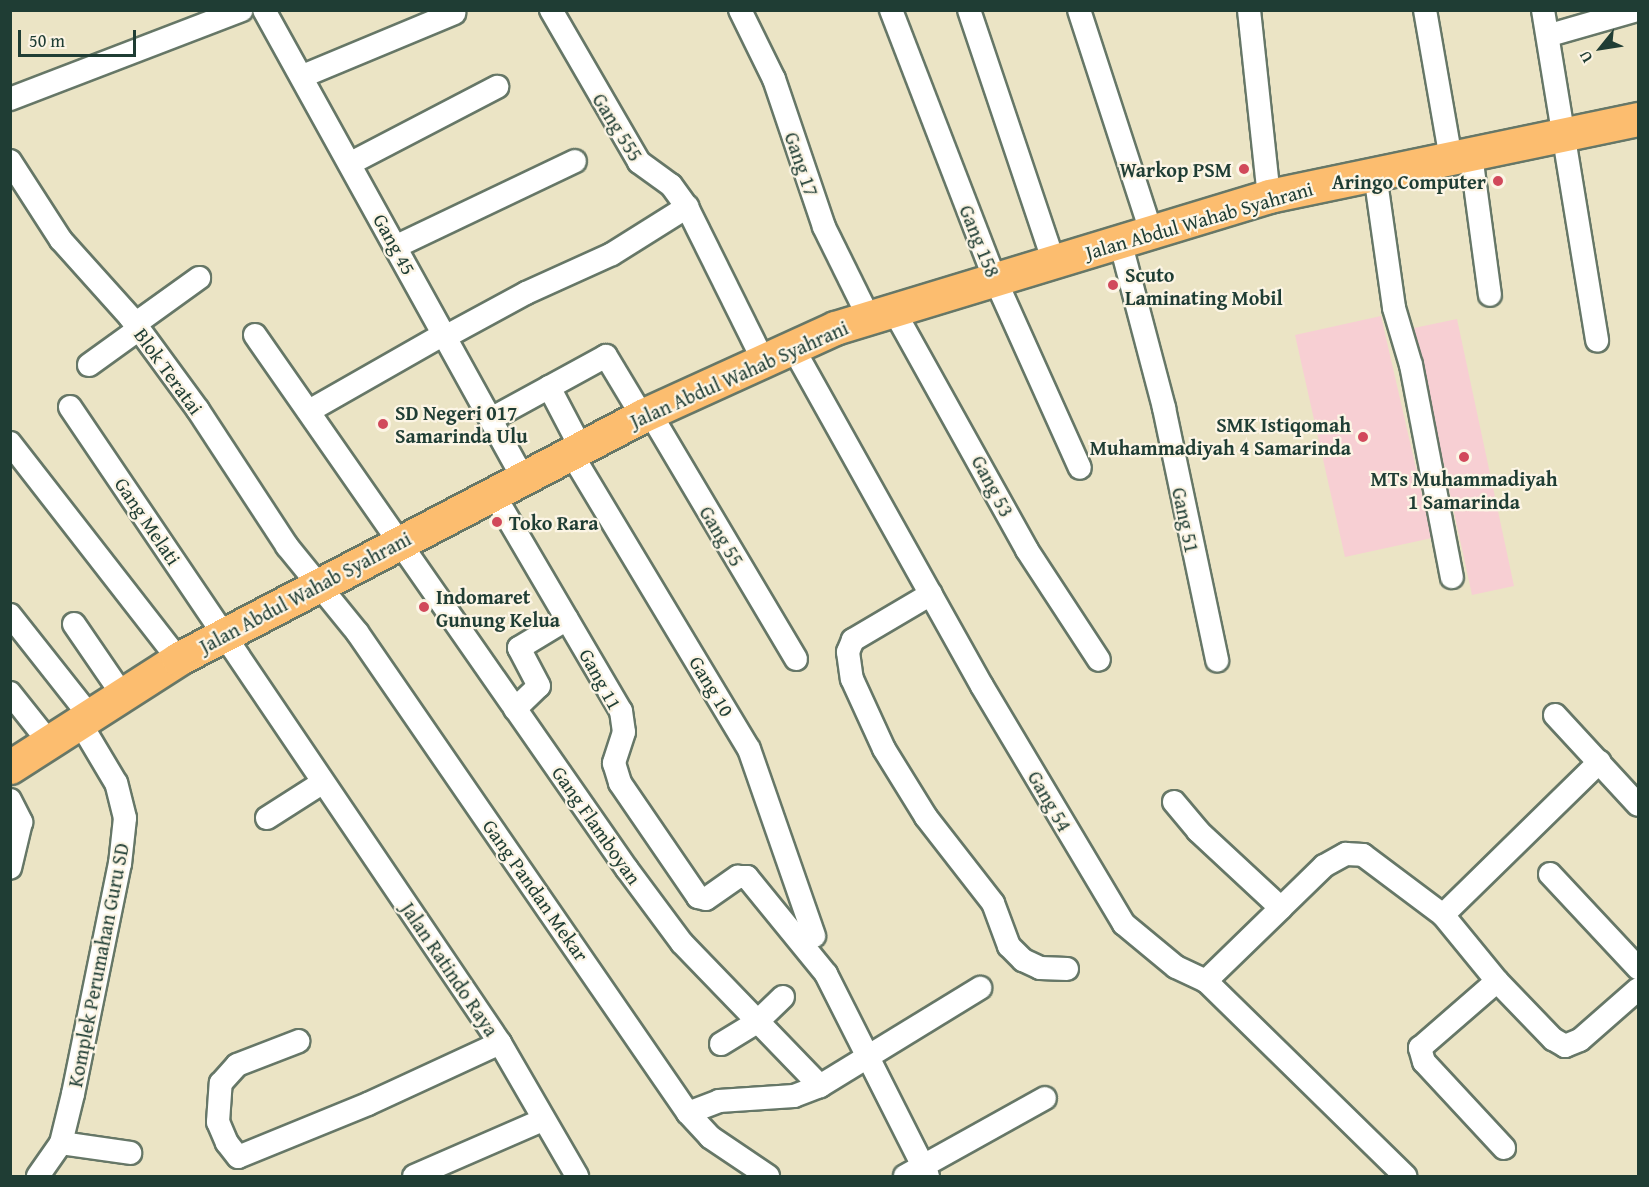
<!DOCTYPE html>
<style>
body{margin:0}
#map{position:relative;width:1649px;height:1187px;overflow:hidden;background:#ebe4c5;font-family:"Gentium Book Plus",serif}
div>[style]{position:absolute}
.built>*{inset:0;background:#f7cfd3}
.roads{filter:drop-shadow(2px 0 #667767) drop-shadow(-2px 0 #667767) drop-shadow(0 2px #667767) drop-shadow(0 -2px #667767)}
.minor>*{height:22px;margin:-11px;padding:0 11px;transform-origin:11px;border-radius:11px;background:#fff}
.highway>*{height:33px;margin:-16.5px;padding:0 16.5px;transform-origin:16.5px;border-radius:16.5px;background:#fcbd6f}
.dots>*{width:16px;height:16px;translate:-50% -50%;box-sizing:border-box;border:3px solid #fcf5e5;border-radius:50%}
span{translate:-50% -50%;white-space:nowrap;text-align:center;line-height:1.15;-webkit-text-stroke:4.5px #fcf5e5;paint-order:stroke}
.street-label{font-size:20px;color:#1f3d34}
.poi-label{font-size:20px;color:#1f3d34;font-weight:700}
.right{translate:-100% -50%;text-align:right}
.left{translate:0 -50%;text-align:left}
.frame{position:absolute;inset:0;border:12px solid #1f3d34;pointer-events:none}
.north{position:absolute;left:1571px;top:18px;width:60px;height:60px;-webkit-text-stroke:4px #fcf5e5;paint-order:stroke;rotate:240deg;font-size:16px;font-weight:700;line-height:24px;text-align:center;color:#1f3d34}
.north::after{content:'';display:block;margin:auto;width:21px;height:27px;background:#1f3d34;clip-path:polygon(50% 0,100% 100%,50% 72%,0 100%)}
.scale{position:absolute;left:18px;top:30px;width:118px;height:27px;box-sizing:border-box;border:3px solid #1f3d34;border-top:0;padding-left:8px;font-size:18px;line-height:21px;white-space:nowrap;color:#1f3d34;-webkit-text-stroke:4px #fcf5e5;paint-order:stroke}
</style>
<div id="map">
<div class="built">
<i style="clip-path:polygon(1381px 316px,1432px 538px,1345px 557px,1295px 335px)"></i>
<i style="clip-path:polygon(1457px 319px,1514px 586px,1472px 595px,1414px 328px)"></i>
</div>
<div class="roads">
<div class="minor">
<i style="left:264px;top:10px;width:535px;rotate:61.04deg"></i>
<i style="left:551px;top:10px;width:176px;rotate:59.9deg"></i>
<i style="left:639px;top:162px;width:39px;rotate:36deg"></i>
<i style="left:671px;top:185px;width:27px;rotate:54deg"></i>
<i style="left:687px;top:207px;width:169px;rotate:63.6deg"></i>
<i style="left:740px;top:10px;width:77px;rotate:63.8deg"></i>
<i style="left:774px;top:79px;width:156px;rotate:71.3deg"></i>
<i style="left:824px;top:227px;width:99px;rotate:63.7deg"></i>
<i style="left:891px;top:10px;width:288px;rotate:68.9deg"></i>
<i style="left:995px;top:279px;width:207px;rotate:65.8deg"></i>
<i style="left:969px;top:10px;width:267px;rotate:71.4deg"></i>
<i style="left:1079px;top:10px;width:232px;rotate:72deg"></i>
<i style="left:1249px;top:10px;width:187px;rotate:83.9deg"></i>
<i style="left:1425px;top:10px;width:151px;rotate:80.1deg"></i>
<i style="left:1543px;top:10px;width:335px;rotate:80.7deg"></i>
<i style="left:1550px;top:35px;width:91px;rotate:-16deg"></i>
<i style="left:303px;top:76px;width:164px;rotate:-22.6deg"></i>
<i style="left:10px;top:99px;width:248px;rotate:-21deg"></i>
<i style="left:1471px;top:155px;width:141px;rotate:82.3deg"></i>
<i style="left:10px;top:161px;width:94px;rotate:57.2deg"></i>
<i style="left:61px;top:240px;width:103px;rotate:48.1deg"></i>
<i style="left:130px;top:317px;width:115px;rotate:53.8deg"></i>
<i style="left:198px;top:410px;width:163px;rotate:56.8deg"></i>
<i style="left:287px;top:546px;width:111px;rotate:50.9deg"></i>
<i style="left:357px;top:632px;width:584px;rotate:55.47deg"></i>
<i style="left:688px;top:1113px;width:33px;rotate:47deg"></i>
<i style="left:710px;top:1137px;width:70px;rotate:33.9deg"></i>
<i style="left:351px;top:163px;width:165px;rotate:-27.5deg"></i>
<i style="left:1375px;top:174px;width:135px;rotate:81.9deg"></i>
<i style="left:1394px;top:308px;width:59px;rotate:73.4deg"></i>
<i style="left:1411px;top:365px;width:216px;rotate:79.1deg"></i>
<i style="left:1120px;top:241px;width:173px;rotate:75.2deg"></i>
<i style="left:1164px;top:408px;width:258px;rotate:78.1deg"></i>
<i style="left:397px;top:246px;width:197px;rotate:-25.5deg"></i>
<i style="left:893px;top:309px;width:276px;rotate:60.9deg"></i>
<i style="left:1027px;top:550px;width:131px;rotate:56.8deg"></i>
<i style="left:135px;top:324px;width:79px;rotate:-35.7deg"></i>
<i style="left:255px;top:335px;width:651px;rotate:55.14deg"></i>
<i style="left:627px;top:869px;width:92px;rotate:53.4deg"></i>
<i style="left:682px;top:943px;width:199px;rotate:46deg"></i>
<i style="left:445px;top:337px;width:92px;rotate:-28.5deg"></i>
<i style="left:526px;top:293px;width:94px;rotate:-24.4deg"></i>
<i style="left:612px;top:254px;width:89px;rotate:-32.1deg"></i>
<i style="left:792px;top:346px;width:389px;rotate:60.8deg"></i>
<i style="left:982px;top:686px;width:277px;rotate:59.2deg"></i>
<i style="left:1124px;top:924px;width:67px;rotate:39.6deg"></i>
<i style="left:1176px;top:967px;width:33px;rotate:25deg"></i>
<i style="left:1206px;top:981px;width:279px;rotate:44.4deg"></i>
<i style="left:89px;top:365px;width:62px;rotate:-35.8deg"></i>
<i style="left:549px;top:387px;width:69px;rotate:62.3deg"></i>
<i style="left:70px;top:407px;width:768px;rotate:55.94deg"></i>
<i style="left:500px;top:1043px;width:145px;rotate:155.2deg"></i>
<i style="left:368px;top:1104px;width:140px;rotate:157.8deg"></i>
<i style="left:238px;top:1157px;width:18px;rotate:-128deg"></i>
<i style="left:227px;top:1143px;width:23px;rotate:-113deg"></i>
<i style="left:218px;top:1122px;width:39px;rotate:-86deg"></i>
<i style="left:221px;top:1083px;width:24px;rotate:-48deg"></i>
<i style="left:237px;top:1065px;width:66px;rotate:-21.2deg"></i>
<i style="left:309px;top:411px;width:155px;rotate:-29.7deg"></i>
<i style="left:650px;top:413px;width:286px;rotate:59.3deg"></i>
<i style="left:491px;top:419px;width:131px;rotate:-28.7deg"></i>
<i style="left:606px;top:356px;width:70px;rotate:59deg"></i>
<i style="left:10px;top:443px;width:274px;rotate:52.1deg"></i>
<i style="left:571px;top:453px;width:345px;rotate:59deg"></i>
<i style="left:749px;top:749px;width:198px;rotate:70.8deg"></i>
<i style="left:493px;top:493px;width:253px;rotate:59.6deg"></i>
<i style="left:621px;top:711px;width:21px;rotate:82deg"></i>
<i style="left:624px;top:732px;width:33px;rotate:108deg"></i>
<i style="left:614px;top:763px;width:21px;rotate:73deg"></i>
<i style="left:620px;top:783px;width:138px;rotate:55.6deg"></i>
<i style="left:698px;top:897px;width:8px;rotate:14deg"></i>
<i style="left:706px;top:899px;width:39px;rotate:-35deg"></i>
<i style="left:738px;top:877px;width:9px"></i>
<i style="left:747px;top:877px;width:125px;rotate:50.8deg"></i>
<i style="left:826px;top:974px;width:226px;rotate:63.2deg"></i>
<i style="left:931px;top:594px;width:91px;rotate:149.5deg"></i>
<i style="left:853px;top:640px;width:13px;rotate:113deg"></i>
<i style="left:848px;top:652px;width:27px;rotate:82deg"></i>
<i style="left:852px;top:679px;width:77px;rotate:65.4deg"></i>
<i style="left:884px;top:749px;width:80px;rotate:58.3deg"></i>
<i style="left:926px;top:817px;width:109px;rotate:52.1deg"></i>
<i style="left:993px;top:903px;width:46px;rotate:69.6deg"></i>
<i style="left:1009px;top:946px;width:20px;rotate:45deg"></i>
<i style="left:1023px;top:960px;width:19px;rotate:25deg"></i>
<i style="left:1040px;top:968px;width:27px;rotate:2deg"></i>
<i style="left:10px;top:615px;width:127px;rotate:51.7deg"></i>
<i style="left:74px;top:624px;width:85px;rotate:55.6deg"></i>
<i style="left:10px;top:693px;width:63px;rotate:51.5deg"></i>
<i style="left:515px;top:709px;width:33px;rotate:-44deg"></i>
<i style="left:539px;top:686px;width:43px;rotate:-117.8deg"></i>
<i style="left:519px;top:648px;width:56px;rotate:-31.1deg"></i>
<i style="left:1555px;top:715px;width:122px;rotate:47.3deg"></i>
<i style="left:10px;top:800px;width:25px;rotate:63deg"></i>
<i style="left:21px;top:822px;width:47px;rotate:103.4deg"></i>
<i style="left:1174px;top:802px;width:38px;rotate:50deg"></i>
<i style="left:1198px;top:831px;width:113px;rotate:42.9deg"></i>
<i style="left:1281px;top:908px;width:105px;rotate:135.8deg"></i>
<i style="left:267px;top:818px;width:65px;rotate:-32.5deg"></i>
<i style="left:1550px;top:874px;width:129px;rotate:46.9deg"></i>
<i style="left:1281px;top:908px;width:60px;rotate:-44.3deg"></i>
<i style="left:1324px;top:866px;width:25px;rotate:-29deg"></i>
<i style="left:1346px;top:854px;width:17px;rotate:3deg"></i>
<i style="left:1363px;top:855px;width:100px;rotate:36.9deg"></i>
<i style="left:1443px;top:915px;width:85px;rotate:50.7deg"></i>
<i style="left:1443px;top:915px;width:219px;rotate:-44.4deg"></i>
<i style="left:500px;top:1043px;width:154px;rotate:59.9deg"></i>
<i style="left:721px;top:1044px;width:42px;rotate:-31.4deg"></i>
<i style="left:757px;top:1022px;width:36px;rotate:-44deg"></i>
<i style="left:688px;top:1113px;width:33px;rotate:-21deg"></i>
<i style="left:719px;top:1101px;width:75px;rotate:-3.8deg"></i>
<i style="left:794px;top:1096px;width:28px;rotate:-21deg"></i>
<i style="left:820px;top:1086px;width:188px;rotate:-31.5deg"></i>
<i style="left:61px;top:1143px;width:70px;rotate:8.2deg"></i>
<i style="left:1504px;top:1148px;width:117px;rotate:-132.9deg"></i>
<i style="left:1424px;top:1062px;width:15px;rotate:-106deg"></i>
<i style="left:1420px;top:1048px;width:102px;rotate:-41deg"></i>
<i style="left:1497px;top:981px;width:81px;rotate:46deg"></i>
<i style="left:1553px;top:1039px;width:14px;rotate:30deg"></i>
<i style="left:1565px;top:1046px;width:16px;rotate:-22deg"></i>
<i style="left:1580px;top:1040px;width:77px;rotate:-41.3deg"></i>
<i style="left:38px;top:1176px;width:40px;rotate:-55.1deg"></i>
<i style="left:61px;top:1143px;width:50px;rotate:-76.2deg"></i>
<i style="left:73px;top:1094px;width:235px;rotate:-78.5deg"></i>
<i style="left:120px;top:864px;width:46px;rotate:-83.8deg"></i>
<i style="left:125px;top:818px;width:36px;rotate:-104deg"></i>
<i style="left:116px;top:783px;width:72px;rotate:-120.8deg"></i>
<i style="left:414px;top:1176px;width:141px;rotate:-23.5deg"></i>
<i style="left:905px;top:1176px;width:160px;rotate:-29.1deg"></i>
</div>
<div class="highway">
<i style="left:10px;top:767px;width:200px;rotate:-32.7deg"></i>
<i style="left:178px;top:659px;width:524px;rotate:-27.64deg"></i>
<i style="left:642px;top:416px;width:212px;rotate:-24.5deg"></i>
<i style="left:835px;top:328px;width:454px;rotate:-16.9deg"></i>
<i style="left:1269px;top:196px;width:377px;rotate:-11.8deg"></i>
</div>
</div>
<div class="dots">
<i style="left:1244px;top:169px;background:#d1495b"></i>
<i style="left:1498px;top:181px;background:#d1495b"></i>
<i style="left:1113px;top:285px;background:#d1495b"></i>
<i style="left:383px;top:424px;background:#d1495b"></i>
<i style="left:1363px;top:437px;background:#d1495b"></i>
<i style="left:1464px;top:457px;background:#d1495b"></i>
<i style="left:497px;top:522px;background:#d1495b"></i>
<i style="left:424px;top:607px;background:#d1495b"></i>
</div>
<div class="street-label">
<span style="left:618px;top:127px;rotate:58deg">Gang 555</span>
<span style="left:802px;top:164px;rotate:71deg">Gang 17</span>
<span style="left:1199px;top:220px;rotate:-16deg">Jalan Abdul Wahab Syahrani</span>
<span style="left:980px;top:241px;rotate:68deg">Gang 158</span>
<span style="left:395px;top:244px;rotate:61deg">Gang 45</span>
<span style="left:169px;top:371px;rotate:54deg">Blok Teratai</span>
<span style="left:739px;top:374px;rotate:-24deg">Jalan Abdul Wahab Syahrani</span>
<span style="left:993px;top:486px;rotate:62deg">Gang 53</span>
<span style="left:1186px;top:520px;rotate:78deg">Gang 51</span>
<span style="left:148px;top:521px;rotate:56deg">Gang Melati</span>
<span style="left:722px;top:536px;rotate:59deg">Gang 55</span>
<span style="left:305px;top:592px;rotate:-28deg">Jalan Abdul Wahab Syahrani</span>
<span style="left:601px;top:679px;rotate:61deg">Gang 11</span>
<span style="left:712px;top:686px;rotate:59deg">Gang 10</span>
<span style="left:1050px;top:801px;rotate:60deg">Gang 54</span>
<span style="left:597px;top:825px;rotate:55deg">Gang Flamboyan</span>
<span style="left:536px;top:890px;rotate:55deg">Gang Pandan Mekar</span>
<span style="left:98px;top:965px;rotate:-79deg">Komplek Perumahan Guru SD</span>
<span style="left:450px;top:969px;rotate:56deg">Jalan Ratindo Raya</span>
</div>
<div class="poi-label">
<span class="right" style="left:1232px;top:169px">Warkop PSM</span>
<span class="right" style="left:1486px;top:181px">Aringo Computer</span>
<span class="left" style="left:1125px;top:286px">Scuto<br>Laminating Mobil</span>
<span class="left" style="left:395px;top:424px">SD Negeri 017<br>Samarinda Ulu</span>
<span class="right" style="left:1351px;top:436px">SMK Istiqomah<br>Muhammadiyah 4 Samarinda</span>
<span style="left:1464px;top:490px">MTs Muhammadiyah<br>1 Samarinda</span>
<span class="left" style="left:509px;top:522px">Toko Rara</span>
<span class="left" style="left:436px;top:608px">Indomaret<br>Gunung Kelua</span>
</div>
<div class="frame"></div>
<div class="north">U</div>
<div class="scale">50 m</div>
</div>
